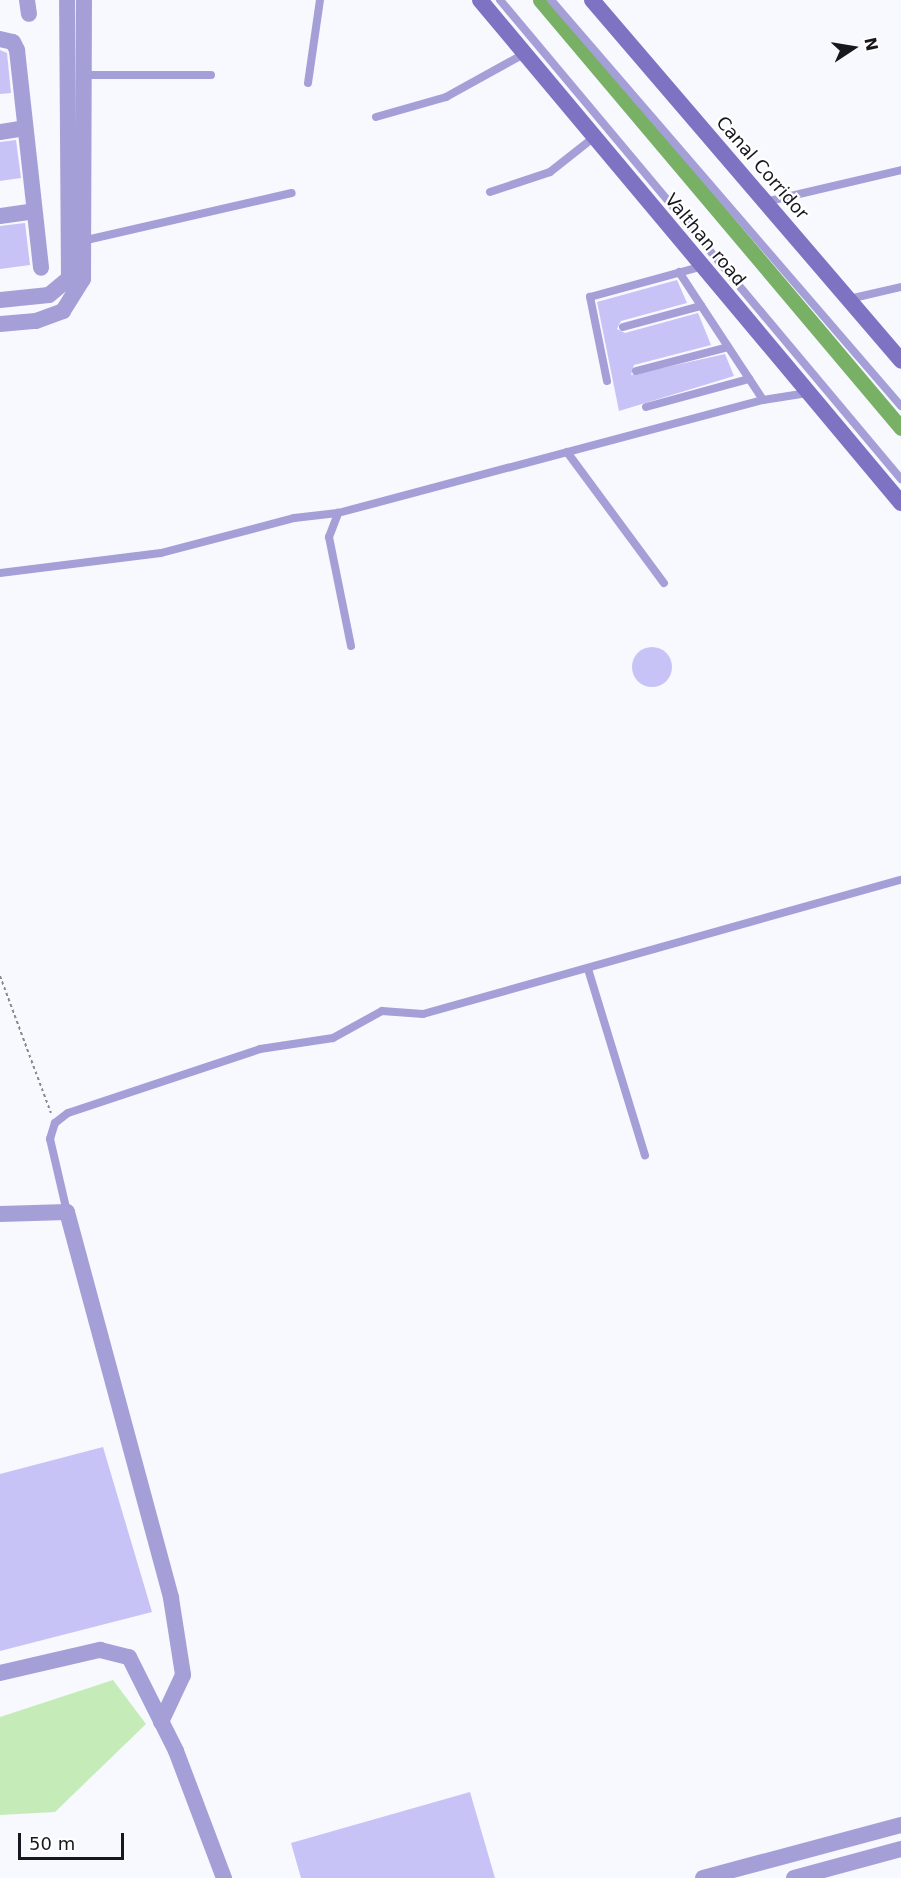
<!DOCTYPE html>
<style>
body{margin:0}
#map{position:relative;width:901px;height:1878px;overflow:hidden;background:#f8f8ff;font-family:"DejaVu Sans",sans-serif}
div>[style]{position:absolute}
.green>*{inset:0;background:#c5ecb8}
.canal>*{height:15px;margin:-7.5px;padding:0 7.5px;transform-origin:7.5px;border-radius:7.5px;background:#78b065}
.building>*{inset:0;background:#c8c3f6}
.round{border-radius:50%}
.path>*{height:2px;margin-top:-1px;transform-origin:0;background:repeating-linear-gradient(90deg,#87878d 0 3px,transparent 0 6px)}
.service>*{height:8px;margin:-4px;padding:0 4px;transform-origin:4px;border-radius:4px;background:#a59fd7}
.minor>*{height:16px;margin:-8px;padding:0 8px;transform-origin:8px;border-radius:8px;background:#a59fd7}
.tertiary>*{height:16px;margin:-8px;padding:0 8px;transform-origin:8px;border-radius:8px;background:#a59fd7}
.secondary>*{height:16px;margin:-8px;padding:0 8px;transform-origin:8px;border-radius:8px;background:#7e72c3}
span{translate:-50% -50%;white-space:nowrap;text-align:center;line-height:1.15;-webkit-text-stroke:4.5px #fff;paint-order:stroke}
.street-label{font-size:18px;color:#18171d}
.north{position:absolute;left:823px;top:18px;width:60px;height:60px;-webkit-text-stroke:4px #fff;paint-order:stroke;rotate:78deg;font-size:16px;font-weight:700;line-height:24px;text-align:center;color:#18171d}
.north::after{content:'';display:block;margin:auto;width:21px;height:27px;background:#18171d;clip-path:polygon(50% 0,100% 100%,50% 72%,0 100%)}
.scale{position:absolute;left:18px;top:1833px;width:106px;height:27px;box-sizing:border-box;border:3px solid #18171d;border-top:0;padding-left:8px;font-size:18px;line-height:21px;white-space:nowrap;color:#18171d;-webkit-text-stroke:4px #fff;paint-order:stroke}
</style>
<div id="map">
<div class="green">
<i style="clip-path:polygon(113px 1680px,146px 1724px,55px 1812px,0 1815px,0 1717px)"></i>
</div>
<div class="canal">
<i style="left:540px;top:0;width:560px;rotate:49.85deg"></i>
</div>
<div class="building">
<i style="clip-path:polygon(0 50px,7px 53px,11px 93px,0 94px)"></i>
<i style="clip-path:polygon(16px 140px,21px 178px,0 181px,0 142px)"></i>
<i style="clip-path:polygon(25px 223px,30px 265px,0 269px,0 226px)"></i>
<i style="clip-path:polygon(677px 280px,687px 303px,621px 321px,617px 329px,625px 333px,698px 313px,711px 345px,634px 365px,631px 375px,725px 354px,734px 376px,619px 411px,597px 302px)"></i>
<i class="round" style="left:632px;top:647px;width:40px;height:40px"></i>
<i style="clip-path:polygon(103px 1447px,152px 1612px,0 1651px,0 1474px)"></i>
<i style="clip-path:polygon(470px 1792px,495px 1878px,301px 1878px,291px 1843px)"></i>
</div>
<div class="path">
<i style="left:0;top:976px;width:146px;rotate:69.6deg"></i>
</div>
<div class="service">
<i style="left:500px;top:0;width:625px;rotate:50.07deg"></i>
<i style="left:551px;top:0;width:536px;rotate:49.24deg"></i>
<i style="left:85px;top:75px;width:126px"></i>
<i style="left:308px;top:83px;width:84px;rotate:-81.8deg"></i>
<i style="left:376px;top:117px;width:73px;rotate:-15.9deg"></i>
<i style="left:446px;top:97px;width:89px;rotate:-28.9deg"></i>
<i style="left:490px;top:192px;width:63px;rotate:-18.4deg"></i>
<i style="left:550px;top:172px;width:53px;rotate:-38.2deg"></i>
<i style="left:765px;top:202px;width:140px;rotate:-13.2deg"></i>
<i style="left:82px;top:241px;width:215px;rotate:-12.9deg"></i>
<i style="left:679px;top:272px;width:153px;rotate:56.7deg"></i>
<i style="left:849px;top:299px;width:53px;rotate:-13deg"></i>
<i style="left:623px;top:327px;width:81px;rotate:-15.1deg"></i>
<i style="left:636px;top:371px;width:95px;rotate:-14.6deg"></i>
<i style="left:607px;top:381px;width:86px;rotate:-101.4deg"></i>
<i style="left:590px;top:297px;width:117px;rotate:-15.3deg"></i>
<i style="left:646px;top:407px;width:107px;rotate:-15.2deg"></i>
<i style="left:567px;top:452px;width:163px;rotate:53.5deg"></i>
<i style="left:0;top:573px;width:162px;rotate:-7.1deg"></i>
<i style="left:161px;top:553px;width:138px;rotate:-14.7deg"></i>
<i style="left:294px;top:518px;width:44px;rotate:-6.5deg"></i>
<i style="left:351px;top:646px;width:111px;rotate:-101.4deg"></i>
<i style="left:329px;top:537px;width:26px;rotate:-69deg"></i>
<i style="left:338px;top:513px;width:440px;rotate:-14.9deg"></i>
<i style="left:763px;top:400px;width:45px;rotate:-9deg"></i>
<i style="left:588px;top:969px;width:195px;rotate:73deg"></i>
<i style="left:67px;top:1212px;width:75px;rotate:-103.1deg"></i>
<i style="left:50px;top:1139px;width:17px;rotate:-73deg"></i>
<i style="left:55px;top:1123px;width:16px;rotate:-38deg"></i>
<i style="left:68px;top:1113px;width:202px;rotate:-18.4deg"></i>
<i style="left:260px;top:1049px;width:74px;rotate:-8.6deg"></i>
<i style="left:333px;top:1038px;width:56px;rotate:-28.9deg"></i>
<i style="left:382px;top:1011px;width:41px;rotate:4.2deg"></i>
<i style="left:423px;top:1014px;width:496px;rotate:-15.7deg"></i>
</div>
<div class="minor">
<i style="left:27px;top:0;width:14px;rotate:82deg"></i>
<i style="left:0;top:39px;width:13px;rotate:13deg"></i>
<i style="left:13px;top:42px;width:9px;rotate:63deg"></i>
<i style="left:17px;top:50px;width:219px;rotate:83.7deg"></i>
<i style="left:0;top:132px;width:25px;rotate:-9deg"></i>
<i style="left:0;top:216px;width:34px;rotate:-8deg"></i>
<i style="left:0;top:1214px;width:67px;rotate:-1.7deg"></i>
<i style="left:67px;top:1212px;width:400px;rotate:74.9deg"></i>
<i style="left:171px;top:1598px;width:78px;rotate:81.1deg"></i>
<i style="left:183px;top:1675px;width:52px;rotate:115.1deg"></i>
<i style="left:0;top:1673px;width:103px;rotate:-13deg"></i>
<i style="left:100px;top:1650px;width:30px;rotate:14deg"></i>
<i style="left:129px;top:1657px;width:105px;rotate:63.4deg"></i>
<i style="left:176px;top:1751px;width:136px;rotate:69.3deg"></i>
</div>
<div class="tertiary">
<i style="left:0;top:300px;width:49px;rotate:-5.8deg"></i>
<i style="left:49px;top:295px;width:26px;rotate:-40deg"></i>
<i style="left:69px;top:278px;width:278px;rotate:-90.4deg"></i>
<i style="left:0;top:324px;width:36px;rotate:-5deg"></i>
<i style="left:36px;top:321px;width:29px;rotate:-20deg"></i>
<i style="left:63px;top:311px;width:38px;rotate:-58deg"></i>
<i style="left:83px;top:279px;width:279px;rotate:-89.8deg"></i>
<i style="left:703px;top:1878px;width:205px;rotate:-15deg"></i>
<i style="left:794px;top:1878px;width:111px;rotate:-15.2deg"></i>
</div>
<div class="secondary">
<i style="left:480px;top:0;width:656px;rotate:50.07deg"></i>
<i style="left:592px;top:0;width:475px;rotate:49.4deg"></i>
</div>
<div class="street-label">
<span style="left:762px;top:168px;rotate:49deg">Canal Corridor</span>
<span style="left:705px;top:240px;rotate:50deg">Valthan road</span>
</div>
<div class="north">N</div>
<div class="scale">50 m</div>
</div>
